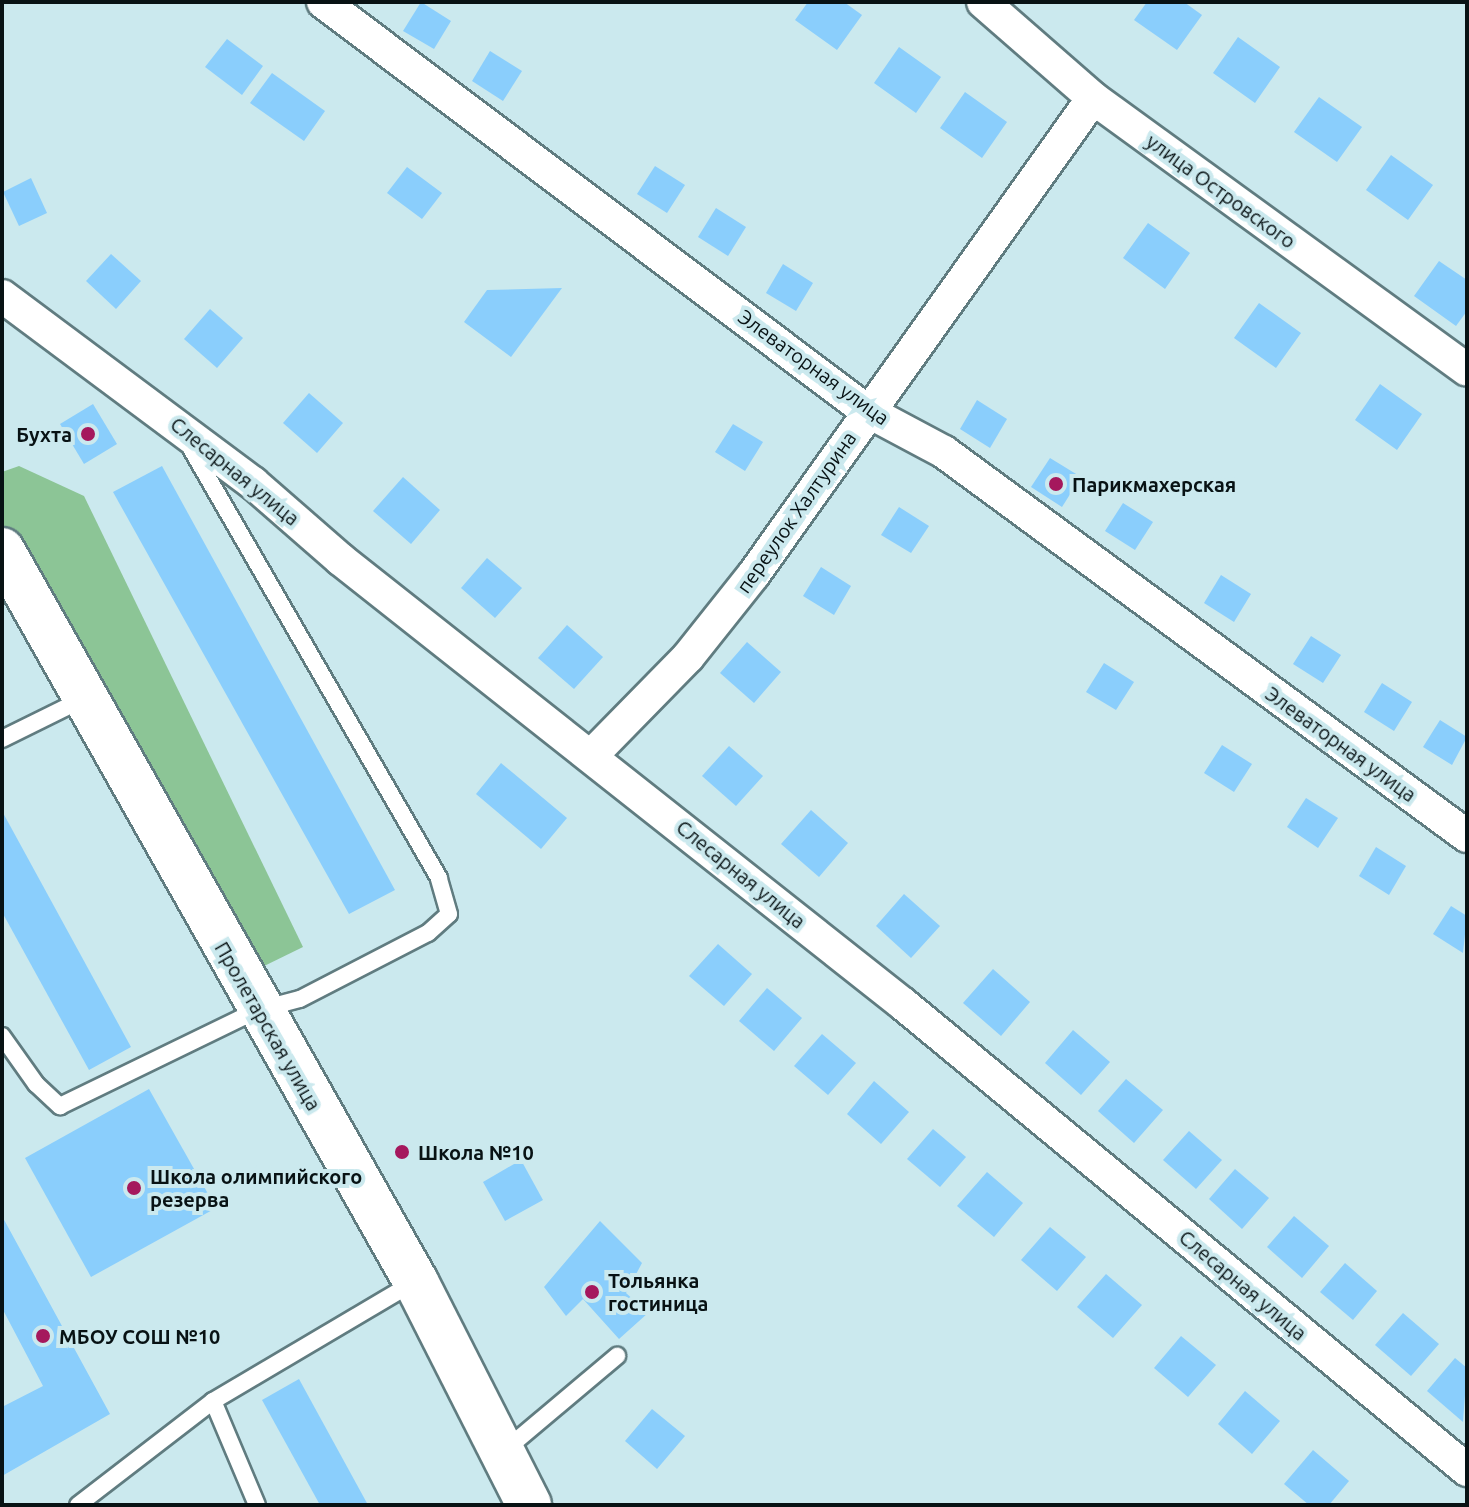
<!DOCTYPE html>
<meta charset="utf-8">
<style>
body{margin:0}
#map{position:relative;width:1469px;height:1507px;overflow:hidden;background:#cbe9ee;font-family:Ubuntu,sans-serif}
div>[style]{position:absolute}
.green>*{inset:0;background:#8cc596}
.building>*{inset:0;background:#8acefc}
.roads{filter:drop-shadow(2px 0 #607c80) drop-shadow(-2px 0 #607c80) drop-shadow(0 2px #607c80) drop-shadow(0 -2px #607c80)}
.service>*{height:16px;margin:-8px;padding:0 8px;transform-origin:8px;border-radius:8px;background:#fff}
.minor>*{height:32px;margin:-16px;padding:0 16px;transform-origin:16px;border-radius:16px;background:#fff}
.secondary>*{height:44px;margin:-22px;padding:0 22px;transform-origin:22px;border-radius:22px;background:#fff}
.dots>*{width:22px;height:22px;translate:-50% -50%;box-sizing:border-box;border:4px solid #cbe9ee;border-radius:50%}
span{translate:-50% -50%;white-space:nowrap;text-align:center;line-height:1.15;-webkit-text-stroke:8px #cbe9ee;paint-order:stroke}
.street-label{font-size:20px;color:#081214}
.poi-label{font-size:20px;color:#081214;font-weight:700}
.right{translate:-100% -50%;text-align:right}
.left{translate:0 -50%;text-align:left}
.frame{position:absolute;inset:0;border:4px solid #081214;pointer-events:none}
</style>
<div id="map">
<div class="green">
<i style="clip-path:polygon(19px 466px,84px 496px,303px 947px,258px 969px,2px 524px,2px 472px)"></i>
</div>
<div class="building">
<i style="clip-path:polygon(421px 2px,451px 21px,434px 49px,403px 31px)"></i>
<i style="clip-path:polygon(808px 2px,844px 2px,862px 15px,837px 50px,795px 20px)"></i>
<i style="clip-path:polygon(1147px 2px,1184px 2px,1202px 15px,1177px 50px,1134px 20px)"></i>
<i style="clip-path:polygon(1238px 37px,1280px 67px,1255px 103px,1213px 73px)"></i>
<i style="clip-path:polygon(227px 39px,263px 66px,242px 95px,205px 67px)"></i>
<i style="clip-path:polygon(899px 47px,941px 77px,916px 113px,874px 83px)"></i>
<i style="clip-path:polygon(490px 51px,522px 71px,503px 101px,472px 81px)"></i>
<i style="clip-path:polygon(272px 73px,325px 111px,304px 141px,250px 103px)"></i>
<i style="clip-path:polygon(965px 92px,1007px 122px,982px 158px,940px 128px)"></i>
<i style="clip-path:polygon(1319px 97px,1362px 127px,1337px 162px,1294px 132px)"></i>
<i style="clip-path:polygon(1391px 155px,1433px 185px,1408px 220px,1366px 190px)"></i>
<i style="clip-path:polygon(655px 166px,685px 185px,667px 213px,637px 194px)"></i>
<i style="clip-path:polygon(407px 167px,442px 193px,422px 219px,387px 193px)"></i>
<i style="clip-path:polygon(31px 178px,47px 213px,19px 226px,3px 192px)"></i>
<i style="clip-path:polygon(716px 208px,746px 227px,728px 256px,698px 237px)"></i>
<i style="clip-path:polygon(1148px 223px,1190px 253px,1165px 289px,1123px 258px)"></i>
<i style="clip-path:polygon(111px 254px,141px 281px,116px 309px,86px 281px)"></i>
<i style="clip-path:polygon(1439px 261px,1467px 280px,1467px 311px,1456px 326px,1414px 296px)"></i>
<i style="clip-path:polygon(783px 264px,813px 283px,796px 311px,766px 293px)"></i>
<i style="clip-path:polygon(562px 288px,511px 357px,464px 322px,487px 290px)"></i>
<i style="clip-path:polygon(1259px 303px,1301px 333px,1276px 368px,1234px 338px)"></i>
<i style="clip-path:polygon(210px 309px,243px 338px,217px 368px,184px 339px)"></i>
<i style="clip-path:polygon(1380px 384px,1422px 414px,1397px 450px,1355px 420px)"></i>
<i style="clip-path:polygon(309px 393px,343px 423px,317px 453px,283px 423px)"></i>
<i style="clip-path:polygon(977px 400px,1007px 419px,990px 448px,960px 429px)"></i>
<i style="clip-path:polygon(93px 404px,117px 444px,84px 464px,60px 424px)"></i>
<i style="clip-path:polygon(733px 424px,763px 442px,745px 471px,715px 452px)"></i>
<i style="clip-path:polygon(1050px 458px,1081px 477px,1062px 507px,1031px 487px)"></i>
<i style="clip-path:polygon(162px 466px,395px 890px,349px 914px,113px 492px)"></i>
<i style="clip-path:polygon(403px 477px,440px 510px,411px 544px,373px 511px)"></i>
<i style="clip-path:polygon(1123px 503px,1153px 522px,1135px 550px,1105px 531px)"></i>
<i style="clip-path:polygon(899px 507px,929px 526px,911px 553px,881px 535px)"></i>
<i style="clip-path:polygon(487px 558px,522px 588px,495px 618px,461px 588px)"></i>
<i style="clip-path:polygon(821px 567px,851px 586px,834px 615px,803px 596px)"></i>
<i style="clip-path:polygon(1221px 575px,1251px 594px,1234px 622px,1204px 603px)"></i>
<i style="clip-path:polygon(567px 625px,603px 657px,574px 689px,538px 658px)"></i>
<i style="clip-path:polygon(1311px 636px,1341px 655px,1323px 683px,1293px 664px)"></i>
<i style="clip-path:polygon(747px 642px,781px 672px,754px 703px,720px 673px)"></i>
<i style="clip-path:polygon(1104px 663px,1134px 682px,1116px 710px,1086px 692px)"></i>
<i style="clip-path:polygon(1382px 683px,1412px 702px,1394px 731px,1364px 712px)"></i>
<i style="clip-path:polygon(1440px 720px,1467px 737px,1452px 765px,1423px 747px)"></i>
<i style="clip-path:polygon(1222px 745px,1252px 764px,1234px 792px,1204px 773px)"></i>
<i style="clip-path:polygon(729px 746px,763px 776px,736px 806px,702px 776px)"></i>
<i style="clip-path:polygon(501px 763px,567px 818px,541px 849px,476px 794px)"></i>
<i style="clip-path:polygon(1306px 798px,1338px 818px,1318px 848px,1287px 827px)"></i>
<i style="clip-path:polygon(811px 810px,848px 843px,819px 877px,781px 844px)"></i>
<i style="clip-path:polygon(2px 811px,131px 1047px,89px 1070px,2px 912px)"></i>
<i style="clip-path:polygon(1376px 847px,1406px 866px,1389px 895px,1359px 876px)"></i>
<i style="clip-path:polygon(904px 894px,940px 926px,911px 958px,876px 926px)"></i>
<i style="clip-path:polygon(1451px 906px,1467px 916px,1463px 953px,1433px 934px)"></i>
<i style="clip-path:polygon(718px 944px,752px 974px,724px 1006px,689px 976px)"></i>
<i style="clip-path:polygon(993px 969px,1030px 1002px,1001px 1036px,963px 1003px)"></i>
<i style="clip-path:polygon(767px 988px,802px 1018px,774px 1051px,739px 1021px)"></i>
<i style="clip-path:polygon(1073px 1030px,1110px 1062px,1081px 1095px,1045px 1063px)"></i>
<i style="clip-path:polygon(822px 1034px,856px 1063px,828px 1095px,794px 1066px)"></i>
<i style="clip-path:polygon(1126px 1079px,1163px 1110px,1134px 1143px,1098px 1111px)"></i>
<i style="clip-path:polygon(874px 1081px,909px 1112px,881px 1144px,847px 1114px)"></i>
<i style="clip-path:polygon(149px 1089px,216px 1208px,91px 1277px,25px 1158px)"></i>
<i style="clip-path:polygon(933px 1129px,966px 1157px,940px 1187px,907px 1159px)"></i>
<i style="clip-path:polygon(1189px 1131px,1222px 1160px,1196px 1189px,1163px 1160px)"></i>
<i style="clip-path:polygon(521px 1160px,543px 1200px,505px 1221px,483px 1182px)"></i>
<i style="clip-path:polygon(1235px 1169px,1269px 1198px,1242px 1229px,1209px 1199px)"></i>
<i style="clip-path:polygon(987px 1172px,1023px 1203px,994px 1237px,957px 1206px)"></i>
<i style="clip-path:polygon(2px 1216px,110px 1414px,2px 1476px,2px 1407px,43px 1386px,2px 1308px)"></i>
<i style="clip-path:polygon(1294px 1216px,1329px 1246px,1302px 1278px,1267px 1247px)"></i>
<i style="clip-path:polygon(600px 1221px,642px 1263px,626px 1293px,648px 1313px,619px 1339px,583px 1299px,566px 1316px,544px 1287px)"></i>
<i style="clip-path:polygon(1050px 1227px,1086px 1257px,1057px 1291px,1021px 1260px)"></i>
<i style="clip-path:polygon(1345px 1263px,1377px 1291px,1353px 1320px,1320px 1292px)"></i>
<i style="clip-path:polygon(1106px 1274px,1142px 1305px,1113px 1338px,1077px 1307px)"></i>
<i style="clip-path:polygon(1403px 1313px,1439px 1344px,1411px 1376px,1375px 1345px)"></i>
<i style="clip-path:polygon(1181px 1336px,1216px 1365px,1188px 1397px,1154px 1368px)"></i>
<i style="clip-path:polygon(1455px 1358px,1467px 1368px,1463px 1422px,1427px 1391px)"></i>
<i style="clip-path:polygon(299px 1379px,368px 1505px,320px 1505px,262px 1400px)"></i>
<i style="clip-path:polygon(1245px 1391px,1280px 1421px,1252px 1454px,1218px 1424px)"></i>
<i style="clip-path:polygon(652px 1409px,685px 1436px,657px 1469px,625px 1441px)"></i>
<i style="clip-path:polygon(1313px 1450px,1349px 1481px,1329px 1505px,1309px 1505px,1284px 1484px)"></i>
</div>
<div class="roads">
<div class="service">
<i style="left:2px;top:739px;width:90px;rotate:-26.3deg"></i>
<i style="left:2px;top:1036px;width:59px;rotate:54.7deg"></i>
<i style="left:36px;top:1084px;width:33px;rotate:43deg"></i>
<i style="left:60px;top:1106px;width:220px;rotate:-25.9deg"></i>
<i style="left:258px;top:1010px;width:43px;rotate:-14.7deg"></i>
<i style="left:300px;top:999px;width:144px;rotate:-27.3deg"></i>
<i style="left:428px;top:933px;width:28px;rotate:-42deg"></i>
<i style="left:449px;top:914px;width:37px;rotate:-106deg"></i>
<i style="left:439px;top:878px;width:498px;rotate:-120deg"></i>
<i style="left:504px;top:1451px;width:148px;rotate:-40.1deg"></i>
<i style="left:78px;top:1505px;width:170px;rotate:-37.6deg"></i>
<i style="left:257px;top:1505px;width:113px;rotate:-112.9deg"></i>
<i style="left:213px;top:1401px;width:234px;rotate:-30.6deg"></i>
</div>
<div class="minor">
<i style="left:323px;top:2px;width:681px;rotate:36.94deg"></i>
<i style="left:867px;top:411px;width:87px;rotate:28deg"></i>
<i style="left:944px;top:452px;width:649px;rotate:36.29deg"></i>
<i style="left:983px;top:2px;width:146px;rotate:41.1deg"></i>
<i style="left:1093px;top:98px;width:462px;rotate:36deg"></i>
<i style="left:2px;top:296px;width:313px;rotate:36.7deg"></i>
<i style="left:253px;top:483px;width:116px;rotate:41.1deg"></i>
<i style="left:340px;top:559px;width:718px;rotate:38.32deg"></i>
<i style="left:903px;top:1004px;width:732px;rotate:39.56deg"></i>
<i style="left:592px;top:755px;width:137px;rotate:-45.6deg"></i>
<i style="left:688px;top:657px;width:106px;rotate:-51.5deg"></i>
<i style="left:754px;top:574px;width:584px;rotate:-54.54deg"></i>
</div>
<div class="secondary">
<i style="left:2px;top:550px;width:841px;rotate:60.51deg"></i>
<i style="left:416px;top:1282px;width:250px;rotate:63.1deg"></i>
</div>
</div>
<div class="dots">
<i style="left:88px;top:434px;background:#a5185d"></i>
<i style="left:1056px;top:484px;background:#a5185d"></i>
<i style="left:402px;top:1152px;background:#a5185d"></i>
<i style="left:134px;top:1188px;background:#a5185d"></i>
<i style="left:592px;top:1292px;background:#a5185d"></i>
<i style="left:43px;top:1336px;background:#a5185d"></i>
</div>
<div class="street-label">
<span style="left:1221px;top:191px;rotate:36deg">улица Островского</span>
<span style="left:814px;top:367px;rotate:36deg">Элеваторная улица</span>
<span style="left:235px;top:471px;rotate:39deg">Слесарная улица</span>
<span style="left:796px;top:512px;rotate:-55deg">переулок Халтурина</span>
<span style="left:1341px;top:744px;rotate:36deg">Элеваторная улица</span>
<span style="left:741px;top:874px;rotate:39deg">Слесарная улица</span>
<span style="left:268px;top:1026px;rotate:60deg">Пролетарская улица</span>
<span style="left:1243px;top:1285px;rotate:40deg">Слесарная улица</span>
</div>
<div class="poi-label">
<span class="right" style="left:72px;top:434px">Бухта</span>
<span class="left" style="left:1072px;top:484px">Парикмахерская</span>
<span class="left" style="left:418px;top:1152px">Школа №10</span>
<span class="left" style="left:150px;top:1188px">Школа олимпийского<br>резерва</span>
<span class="left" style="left:608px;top:1292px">Тольянка<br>гостиница</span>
<span class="left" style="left:59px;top:1336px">МБОУ СОШ №10</span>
</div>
<div class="frame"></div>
</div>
